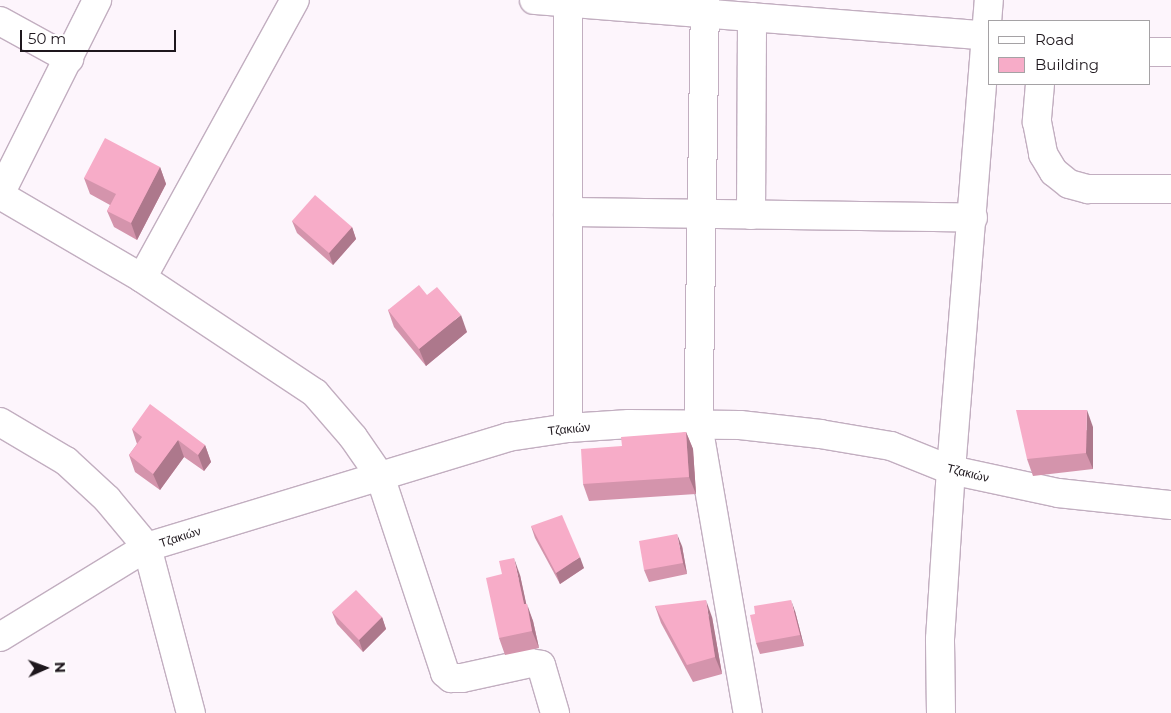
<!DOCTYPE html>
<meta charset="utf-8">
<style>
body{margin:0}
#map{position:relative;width:1171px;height:713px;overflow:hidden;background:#fdf5fc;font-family:Montserrat,sans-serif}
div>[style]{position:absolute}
.roads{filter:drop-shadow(1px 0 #c2aec0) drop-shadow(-1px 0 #c2aec0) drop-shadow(0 1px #c2aec0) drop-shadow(0 -1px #c2aec0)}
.minor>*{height:28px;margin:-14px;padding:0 14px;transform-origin:14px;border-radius:14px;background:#fff}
.wall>*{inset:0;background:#d494ac}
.shaded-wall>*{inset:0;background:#ad788c}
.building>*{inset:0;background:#f7acc8}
span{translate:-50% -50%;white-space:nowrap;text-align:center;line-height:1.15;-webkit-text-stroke:4px #fff;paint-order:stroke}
.street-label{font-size:12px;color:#1e171d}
.legend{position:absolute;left:988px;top:20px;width:162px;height:65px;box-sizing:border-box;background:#fff;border:1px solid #a5a2a5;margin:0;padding:6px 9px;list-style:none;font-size:15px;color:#1e171d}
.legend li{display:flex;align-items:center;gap:10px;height:25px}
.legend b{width:25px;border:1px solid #a5a2a5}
.north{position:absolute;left:20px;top:643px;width:50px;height:50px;-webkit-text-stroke:4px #fff;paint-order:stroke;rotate:88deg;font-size:14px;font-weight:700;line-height:20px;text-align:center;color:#1e171d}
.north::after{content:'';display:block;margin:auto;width:18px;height:22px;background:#1e171d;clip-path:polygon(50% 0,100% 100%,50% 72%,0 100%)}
.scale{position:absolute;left:20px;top:30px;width:156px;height:22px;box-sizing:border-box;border:2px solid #1e171d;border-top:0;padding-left:6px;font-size:15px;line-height:18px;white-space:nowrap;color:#1e171d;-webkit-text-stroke:4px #fff;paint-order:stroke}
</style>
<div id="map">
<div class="roads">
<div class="minor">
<i style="left:534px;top:0;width:454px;rotate:4.5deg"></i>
<i style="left:568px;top:0;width:428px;rotate:90deg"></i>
<i style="left:705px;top:0;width:425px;rotate:90.9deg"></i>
<i style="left:698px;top:425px;width:292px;rotate:80.2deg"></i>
<i style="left:0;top:21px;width:79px;rotate:28.8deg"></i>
<i style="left:1150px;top:52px;width:21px"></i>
<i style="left:1040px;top:84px;width:38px;rotate:95deg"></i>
<i style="left:1037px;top:122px;width:33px;rotate:79deg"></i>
<i style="left:1043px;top:154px;width:21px;rotate:59deg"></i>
<i style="left:1054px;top:172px;width:19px;rotate:39deg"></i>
<i style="left:1069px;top:184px;width:20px;rotate:15deg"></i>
<i style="left:1088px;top:189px;width:83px"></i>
<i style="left:0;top:194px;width:217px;rotate:-63.4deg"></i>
<i style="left:0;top:195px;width:164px;rotate:30.3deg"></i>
<i style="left:142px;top:278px;width:208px;rotate:33.6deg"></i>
<i style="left:315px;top:393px;width:58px;rotate:49.2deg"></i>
<i style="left:353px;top:437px;width:47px;rotate:55.3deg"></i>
<i style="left:380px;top:476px;width:207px;rotate:71.7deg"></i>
<i style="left:445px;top:673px;width:8px;rotate:40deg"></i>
<i style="left:451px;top:678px;width:11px"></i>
<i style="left:462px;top:678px;width:70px;rotate:-12.4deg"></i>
<i style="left:530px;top:663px;width:11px;rotate:10deg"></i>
<i style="left:541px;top:665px;width:50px;rotate:73.7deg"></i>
<i style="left:568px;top:212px;width:405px;rotate:0.8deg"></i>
<i style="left:751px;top:215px;width:198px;rotate:-89.7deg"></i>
<i style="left:142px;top:278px;width:317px;rotate:-61.2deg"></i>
<i style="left:0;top:422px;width:77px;rotate:30.6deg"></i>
<i style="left:66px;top:461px;width:56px;rotate:42.8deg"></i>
<i style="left:107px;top:499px;width:62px;rotate:50.2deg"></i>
<i style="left:147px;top:547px;width:172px;rotate:75.2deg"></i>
<i style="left:0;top:637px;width:172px;rotate:-31.5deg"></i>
<i style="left:147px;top:547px;width:377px;rotate:-16.9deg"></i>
<i style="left:508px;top:437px;width:61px;rotate:-8.5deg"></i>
<i style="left:568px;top:428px;width:61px;rotate:-3.8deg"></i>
<i style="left:629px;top:424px;width:111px;rotate:0.5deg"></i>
<i style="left:740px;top:425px;width:81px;rotate:6.4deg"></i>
<i style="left:820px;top:434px;width:72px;rotate:9.6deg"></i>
<i style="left:891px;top:446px;width:65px;rotate:21.8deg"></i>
<i style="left:951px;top:470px;width:109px;rotate:12.1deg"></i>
<i style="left:1058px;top:493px;width:114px;rotate:6.1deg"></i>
<i style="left:941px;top:713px;width:74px;rotate:-90.8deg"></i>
<i style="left:940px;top:639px;width:169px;rotate:-86.3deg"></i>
<i style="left:951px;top:470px;width:472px;rotate:-85.4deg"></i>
</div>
</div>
<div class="wall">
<i style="clip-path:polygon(160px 167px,166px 184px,137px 240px,114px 227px,107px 211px,110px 205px,90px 194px,84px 178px)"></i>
<i style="clip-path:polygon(292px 221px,352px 227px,356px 239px,333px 265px,297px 233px)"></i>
<i style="clip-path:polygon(427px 295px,467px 332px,426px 366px,394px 327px,388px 310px)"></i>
<i style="clip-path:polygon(1093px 427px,1093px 469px,1033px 476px,1027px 459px)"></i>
<i style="clip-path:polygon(132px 429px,205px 445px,211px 462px,204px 471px,184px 457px,160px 490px,135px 472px,129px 455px,137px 444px)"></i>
<i style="clip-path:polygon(686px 432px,693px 449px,696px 494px,589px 501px,583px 484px,622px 446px)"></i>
<i style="clip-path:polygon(531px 526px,584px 568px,560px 584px,535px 538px)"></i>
<i style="clip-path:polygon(682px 546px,687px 574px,649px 582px,644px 570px)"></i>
<i style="clip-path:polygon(520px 575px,526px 604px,533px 621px,539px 648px,505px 655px,499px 638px)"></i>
<i style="clip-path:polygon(655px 606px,712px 617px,722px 674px,693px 682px,661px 623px)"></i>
<i style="clip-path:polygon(795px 611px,804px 646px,760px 654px,756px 643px)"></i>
<i style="clip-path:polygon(332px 612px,382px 617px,386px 629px,363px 652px,337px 624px)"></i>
</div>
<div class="shaded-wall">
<i style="clip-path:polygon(160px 167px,166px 184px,137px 240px,131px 223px)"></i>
<i style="clip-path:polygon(352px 227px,356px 239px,333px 265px,329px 253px)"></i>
<i style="clip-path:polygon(461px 315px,467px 332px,426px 366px,419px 349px)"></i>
<i style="clip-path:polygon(1087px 410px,1093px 427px,1093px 469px,1086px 453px)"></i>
<i style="clip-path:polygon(686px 432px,693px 449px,696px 494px,689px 477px)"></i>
<i style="clip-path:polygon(178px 440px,184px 457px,160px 490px,153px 474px)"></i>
<i style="clip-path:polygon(205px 445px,211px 462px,204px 471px,198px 455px)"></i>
<i style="clip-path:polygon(677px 534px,682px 546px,687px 574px,683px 563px)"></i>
<i style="clip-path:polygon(580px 557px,584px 568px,560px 584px,556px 573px)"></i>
<i style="clip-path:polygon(514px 558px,520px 575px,530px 621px,524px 604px)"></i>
<i style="clip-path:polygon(706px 600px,712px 617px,722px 674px,715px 657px)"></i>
<i style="clip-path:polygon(791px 600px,795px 611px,804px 646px,800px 635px)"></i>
<i style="clip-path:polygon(527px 604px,533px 621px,539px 648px,532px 631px)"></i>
<i style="clip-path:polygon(382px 617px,386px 629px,363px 652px,359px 640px)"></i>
</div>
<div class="building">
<i style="clip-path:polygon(105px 138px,160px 167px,131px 223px,107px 211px,116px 194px,84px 178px)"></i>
<i style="clip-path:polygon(315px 195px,352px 227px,329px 253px,292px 221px)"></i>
<i style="clip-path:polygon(419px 285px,427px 295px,437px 287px,461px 315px,419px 349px,388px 310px)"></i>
<i style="clip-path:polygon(150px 404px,205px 445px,198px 455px,178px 440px,153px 474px,129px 455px,142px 437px,132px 429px)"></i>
<i style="clip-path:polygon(1016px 410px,1087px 410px,1086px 453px,1027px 459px)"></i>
<i style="clip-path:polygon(686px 432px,689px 477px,583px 484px,581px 449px,622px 446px,621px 437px)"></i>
<i style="clip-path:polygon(562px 515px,580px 557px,556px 573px,531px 526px)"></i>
<i style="clip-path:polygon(677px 534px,683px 563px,644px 570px,639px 541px)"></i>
<i style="clip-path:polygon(514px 558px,524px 604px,527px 604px,532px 631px,499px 638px,486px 578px,502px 574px,499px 561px)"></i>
<i style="clip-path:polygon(356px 590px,382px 617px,359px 640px,332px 612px)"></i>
<i style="clip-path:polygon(706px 600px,715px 657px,687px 665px,655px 606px)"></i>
<i style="clip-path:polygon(791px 600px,800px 635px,756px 643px,750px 615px,755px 614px,754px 606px)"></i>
</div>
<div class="street-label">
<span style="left:569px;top:429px;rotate:-6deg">Τζακιών</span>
<span style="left:968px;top:473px;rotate:14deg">Τζακιών</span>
<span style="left:180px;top:537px;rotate:-18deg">Τζακιών</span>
</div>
<ul class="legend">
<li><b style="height:6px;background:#fff"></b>Road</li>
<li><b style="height:14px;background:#f7acc8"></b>Building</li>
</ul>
<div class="north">N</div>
<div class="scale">50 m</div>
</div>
